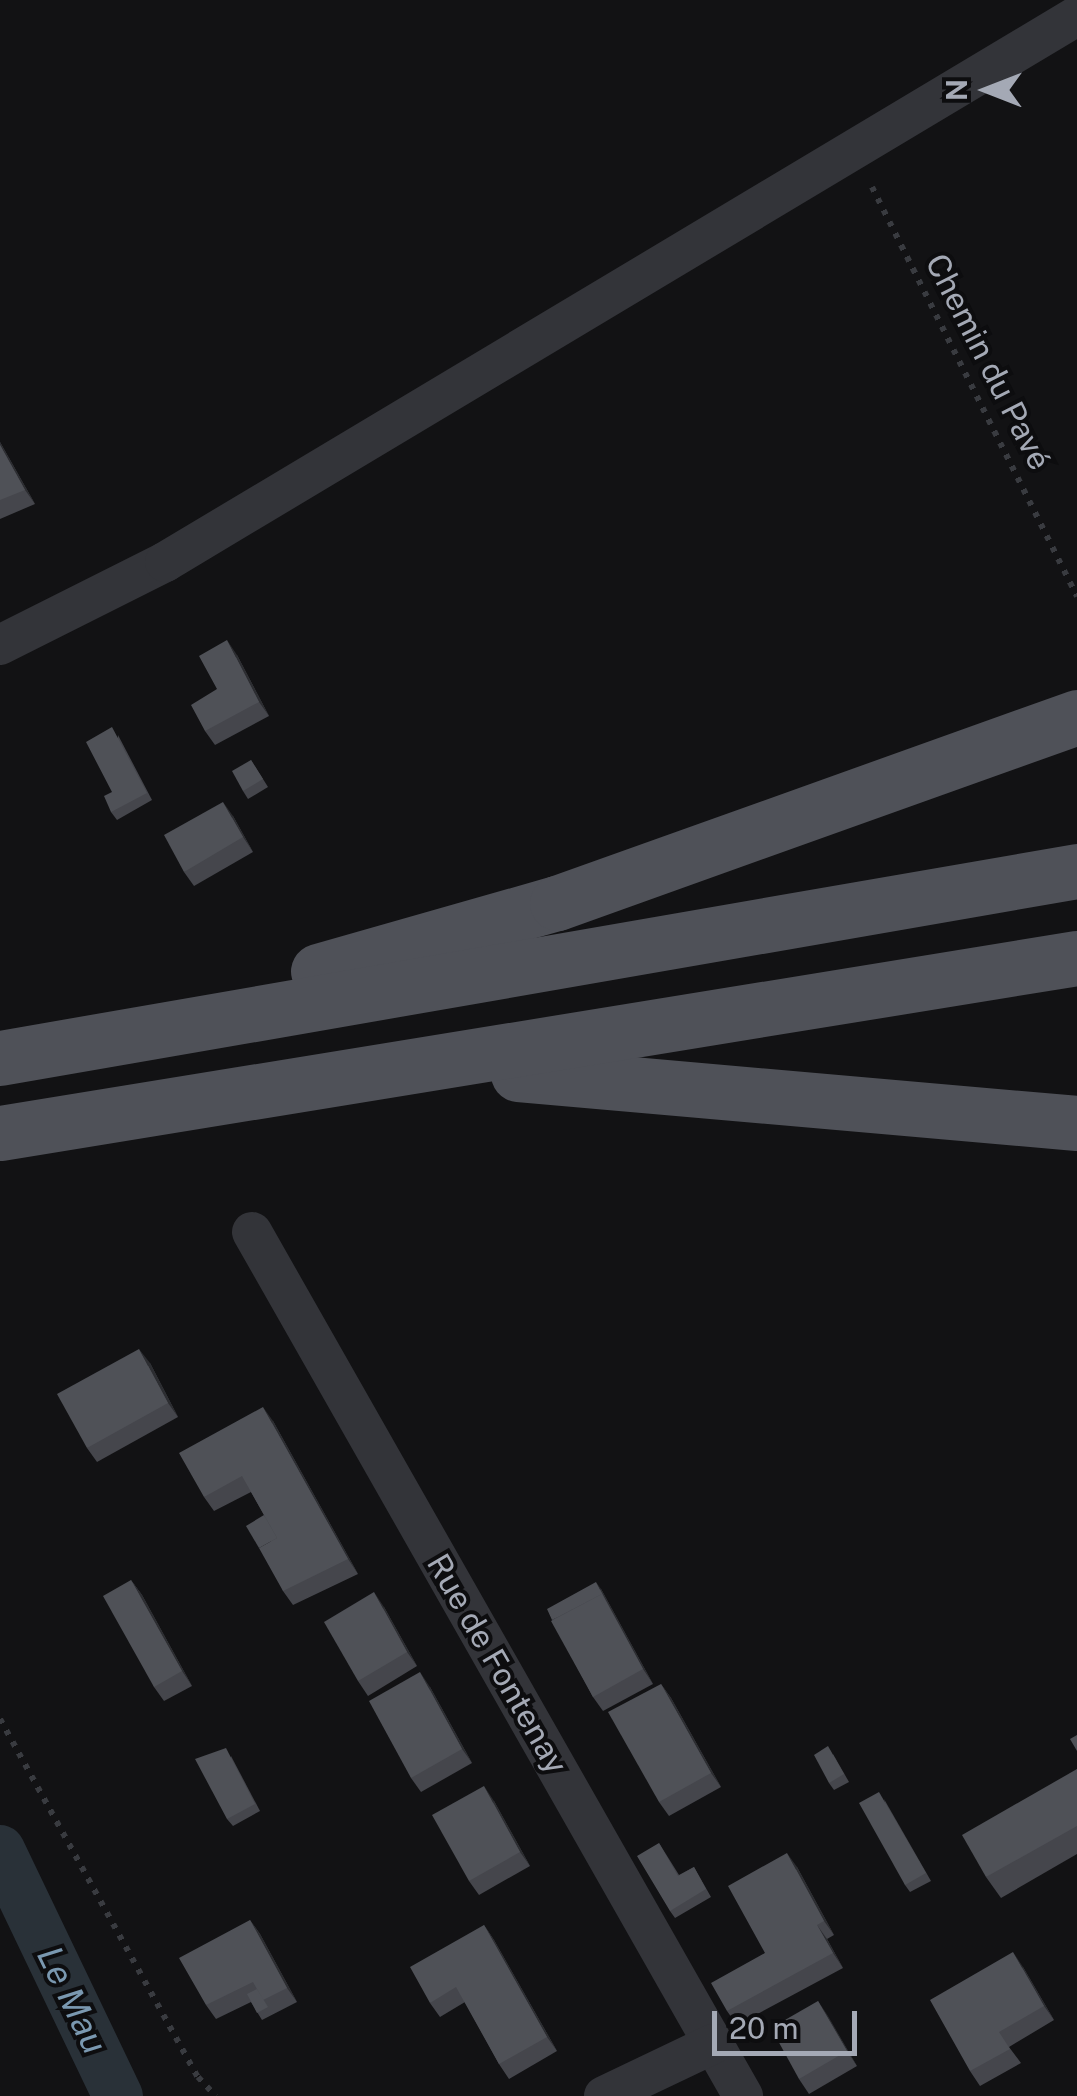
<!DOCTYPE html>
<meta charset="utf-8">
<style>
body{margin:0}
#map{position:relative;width:1077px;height:2096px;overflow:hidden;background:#121214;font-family:"Public Sans",sans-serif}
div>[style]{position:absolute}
.canal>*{height:50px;margin:-25px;padding:0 25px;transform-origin:25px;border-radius:25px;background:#293138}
.path>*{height:6px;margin-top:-3px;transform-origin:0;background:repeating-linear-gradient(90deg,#393b40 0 5px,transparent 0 13px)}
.minor>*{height:40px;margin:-20px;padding:0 20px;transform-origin:20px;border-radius:20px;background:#333439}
.primary>*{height:55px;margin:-27.5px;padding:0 27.5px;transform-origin:27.5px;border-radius:27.5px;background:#4f5158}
.wall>*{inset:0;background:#45464c}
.shaded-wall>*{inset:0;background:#2c2d31}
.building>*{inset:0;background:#4f5157}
span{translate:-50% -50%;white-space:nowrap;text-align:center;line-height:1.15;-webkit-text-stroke:8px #0d0d0f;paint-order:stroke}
.street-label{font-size:32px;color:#a4a9b5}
.water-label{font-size:35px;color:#7a98b0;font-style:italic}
.north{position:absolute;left:937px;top:40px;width:100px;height:100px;-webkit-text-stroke:8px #0d0d0f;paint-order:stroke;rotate:270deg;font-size:28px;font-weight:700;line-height:40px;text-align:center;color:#a4a9b5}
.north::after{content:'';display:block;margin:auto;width:35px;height:45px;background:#a4a9b5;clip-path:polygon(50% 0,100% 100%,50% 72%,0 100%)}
.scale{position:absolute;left:712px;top:2011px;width:145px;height:45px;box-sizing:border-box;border:5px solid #a4a9b5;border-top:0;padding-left:12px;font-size:30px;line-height:35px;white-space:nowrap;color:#a4a9b5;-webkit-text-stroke:8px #0d0d0f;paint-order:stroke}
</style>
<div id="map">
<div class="canal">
<i style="left:0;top:1850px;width:273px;rotate:64.4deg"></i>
</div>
<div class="path">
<i style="left:872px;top:187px;width:458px;rotate:63.4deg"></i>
<i style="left:0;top:1719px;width:409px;rotate:61.1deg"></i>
<i style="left:198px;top:2077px;width:26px;rotate:47deg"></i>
</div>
<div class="minor">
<i style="left:0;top:645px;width:185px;rotate:-26.7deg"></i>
<i style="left:165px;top:562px;width:1063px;rotate:-30.91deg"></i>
<i style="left:252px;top:1232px;width:994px;rotate:60.39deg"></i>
<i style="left:604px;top:2096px;width:121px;rotate:-25.5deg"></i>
</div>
<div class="primary">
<i style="left:318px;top:971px;width:248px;rotate:-15.9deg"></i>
<i style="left:557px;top:903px;width:552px;rotate:-19.68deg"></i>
<i style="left:0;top:1058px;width:1093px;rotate:-9.85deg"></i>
<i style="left:518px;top:1074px;width:561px;rotate:5.01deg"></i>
<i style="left:0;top:1133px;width:1091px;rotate:-9.23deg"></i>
</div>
<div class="wall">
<i style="clip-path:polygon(0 442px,35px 504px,0 519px)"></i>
<i style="clip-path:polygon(237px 655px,269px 716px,215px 745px,205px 731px,217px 689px)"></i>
<i style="clip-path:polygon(118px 735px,152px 800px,117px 820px,111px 812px)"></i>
<i style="clip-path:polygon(251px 760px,268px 787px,248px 799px,243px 791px)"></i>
<i style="clip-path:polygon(233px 816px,253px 852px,194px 886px,184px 872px)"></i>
<i style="clip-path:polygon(150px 1363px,178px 1417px,97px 1462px,87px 1448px)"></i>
<i style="clip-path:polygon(273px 1421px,358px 1574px,293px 1605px,283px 1591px,264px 1515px,251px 1492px,214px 1511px,204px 1497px)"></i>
<i style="clip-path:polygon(131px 1580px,142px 1595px,192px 1686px,164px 1701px,154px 1687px)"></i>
<i style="clip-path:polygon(601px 1589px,653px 1684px,603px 1711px,593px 1697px,552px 1620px)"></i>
<i style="clip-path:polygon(384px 1607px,417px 1666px,368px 1696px,358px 1681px)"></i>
<i style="clip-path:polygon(661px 1684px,671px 1698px,721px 1787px,669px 1816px,659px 1802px)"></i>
<i style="clip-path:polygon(430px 1687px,472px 1763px,421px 1792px,411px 1778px)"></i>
<i style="clip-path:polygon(833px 1754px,849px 1782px,834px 1790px,829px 1783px)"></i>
<i style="clip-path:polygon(231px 1756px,260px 1811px,233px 1826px,227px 1819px)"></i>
<i style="clip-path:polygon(1077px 1769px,1077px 1854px,1001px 1898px,986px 1877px)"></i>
<i style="clip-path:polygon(884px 1799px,931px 1881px,910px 1892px,905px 1885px)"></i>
<i style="clip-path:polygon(494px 1801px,530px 1866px,479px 1895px,469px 1881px)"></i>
<i style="clip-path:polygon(659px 1843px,679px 1875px,694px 1867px,711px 1897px,675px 1918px,670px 1911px)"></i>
<i style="clip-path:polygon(797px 1867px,834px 1935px,827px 1939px,843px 1968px,737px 2025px,727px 2011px,765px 1953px)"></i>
<i style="clip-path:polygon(250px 1920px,260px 1934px,297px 2002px,262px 2020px,251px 2002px,216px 2019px,206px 2005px)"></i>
<i style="clip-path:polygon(484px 1925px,494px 1940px,557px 2051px,509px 2079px,499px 2064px,465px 2002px,440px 2017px,430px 2003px)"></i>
<i style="clip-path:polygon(1023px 1967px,1054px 2020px,1009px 2047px,1021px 2063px,980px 2086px,970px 2071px)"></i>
<i style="clip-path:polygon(818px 2001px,857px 2066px,809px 2094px,799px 2079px)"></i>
</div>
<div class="shaded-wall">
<i style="clip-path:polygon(0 442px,35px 504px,25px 490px,0 445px)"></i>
<i style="clip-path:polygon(227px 640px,237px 655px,269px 716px,259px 702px)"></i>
<i style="clip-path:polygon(223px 802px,233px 816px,253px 852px,243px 837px)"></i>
<i style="clip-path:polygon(139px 1349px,150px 1363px,178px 1417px,168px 1403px)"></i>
<i style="clip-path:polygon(263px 1407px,273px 1421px,358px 1574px,348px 1559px)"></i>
<i style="clip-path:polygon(131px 1580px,142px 1595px,192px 1686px,182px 1671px)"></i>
<i style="clip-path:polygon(596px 1582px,601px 1589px,653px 1684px,643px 1669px)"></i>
<i style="clip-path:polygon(374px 1592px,384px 1607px,417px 1666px,407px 1652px)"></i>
<i style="clip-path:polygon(420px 1672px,430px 1687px,472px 1763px,462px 1749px)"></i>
<i style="clip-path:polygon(661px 1684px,671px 1698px,721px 1787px,711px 1773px)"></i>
<i style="clip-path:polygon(484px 1786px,494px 1801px,530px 1866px,520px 1852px)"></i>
<i style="clip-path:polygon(787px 1853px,797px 1867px,834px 1935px,824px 1921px)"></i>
<i style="clip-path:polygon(250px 1920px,260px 1934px,297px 2002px,287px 1988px)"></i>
<i style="clip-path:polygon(484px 1925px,494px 1940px,557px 2051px,547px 2037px)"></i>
<i style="clip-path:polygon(817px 1925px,827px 1939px,843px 1968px,833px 1953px)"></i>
<i style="clip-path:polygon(1013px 1952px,1023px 1967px,1054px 2020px,1044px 2006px)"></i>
<i style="clip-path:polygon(818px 2001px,828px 2016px,857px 2066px,847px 2051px)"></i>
</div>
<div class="building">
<i style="clip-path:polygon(0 445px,25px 490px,0 500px)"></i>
<i style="clip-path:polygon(227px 640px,259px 702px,205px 731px,191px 705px,217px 689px,199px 656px)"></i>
<i style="clip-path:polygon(112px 727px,147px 793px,111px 812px,104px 796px,112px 792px,86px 742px)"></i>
<i style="clip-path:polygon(251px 760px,263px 779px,243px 791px,232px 771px)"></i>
<i style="clip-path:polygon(223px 802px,243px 837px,184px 872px,164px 835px)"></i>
<i style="clip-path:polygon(139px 1349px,168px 1403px,87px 1448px,57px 1394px)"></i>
<i style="clip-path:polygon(263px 1407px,348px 1559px,283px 1591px,259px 1548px,277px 1538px,242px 1476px,204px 1497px,179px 1453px)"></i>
<i style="clip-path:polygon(264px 1515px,277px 1538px,259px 1548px,246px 1526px)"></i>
<i style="clip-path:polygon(131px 1580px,182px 1671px,154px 1687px,103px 1596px)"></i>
<i style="clip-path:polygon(596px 1582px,606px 1601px,602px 1594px,552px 1620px,547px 1609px)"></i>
<i style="clip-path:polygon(374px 1592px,407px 1652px,358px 1681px,324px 1622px)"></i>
<i style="clip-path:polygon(602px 1594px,643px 1669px,593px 1697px,551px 1621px)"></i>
<i style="clip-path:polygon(420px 1672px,462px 1749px,411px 1778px,369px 1701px)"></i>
<i style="clip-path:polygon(661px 1684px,711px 1773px,659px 1802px,608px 1712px)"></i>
<i style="clip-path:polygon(1077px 1735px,1077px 1751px,1070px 1739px)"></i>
<i style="clip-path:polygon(828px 1746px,844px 1774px,829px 1783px,814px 1755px)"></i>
<i style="clip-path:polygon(226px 1748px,255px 1804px,227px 1819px,195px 1759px)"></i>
<i style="clip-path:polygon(1077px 1769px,1077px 1826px,986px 1877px,962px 1835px)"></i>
<i style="clip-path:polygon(484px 1786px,520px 1852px,469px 1881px,432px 1815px)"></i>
<i style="clip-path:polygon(879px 1792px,926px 1873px,905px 1885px,859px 1803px)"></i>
<i style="clip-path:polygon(659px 1843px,678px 1876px,694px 1867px,706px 1889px,670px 1911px,637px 1856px)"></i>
<i style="clip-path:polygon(787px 1853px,824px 1921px,817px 1925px,833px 1953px,727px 2011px,711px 1983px,765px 1953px,728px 1886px)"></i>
<i style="clip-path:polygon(250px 1920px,287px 1988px,263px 2000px,253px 1982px,206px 2005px,179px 1958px)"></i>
<i style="clip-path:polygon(484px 1925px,547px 2037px,499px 2064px,456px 1987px,430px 2003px,410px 1967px)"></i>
<i style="clip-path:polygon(1013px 1952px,1044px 2006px,999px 2032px,1010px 2049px,970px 2071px,930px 2000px)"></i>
<i style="clip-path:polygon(257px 1989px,268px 2007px,257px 2013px,247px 1994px)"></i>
<i style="clip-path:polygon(818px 2001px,847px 2051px,799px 2079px,771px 2028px)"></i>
</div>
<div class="street-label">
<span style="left:988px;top:362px;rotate:63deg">Chemin du Pavé</span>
<span style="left:497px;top:1664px;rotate:60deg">Rue de Fontenay</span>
</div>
<div class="water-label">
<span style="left:72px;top:2000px;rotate:64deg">Le Mau</span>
</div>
<div class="north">N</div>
<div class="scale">20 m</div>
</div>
